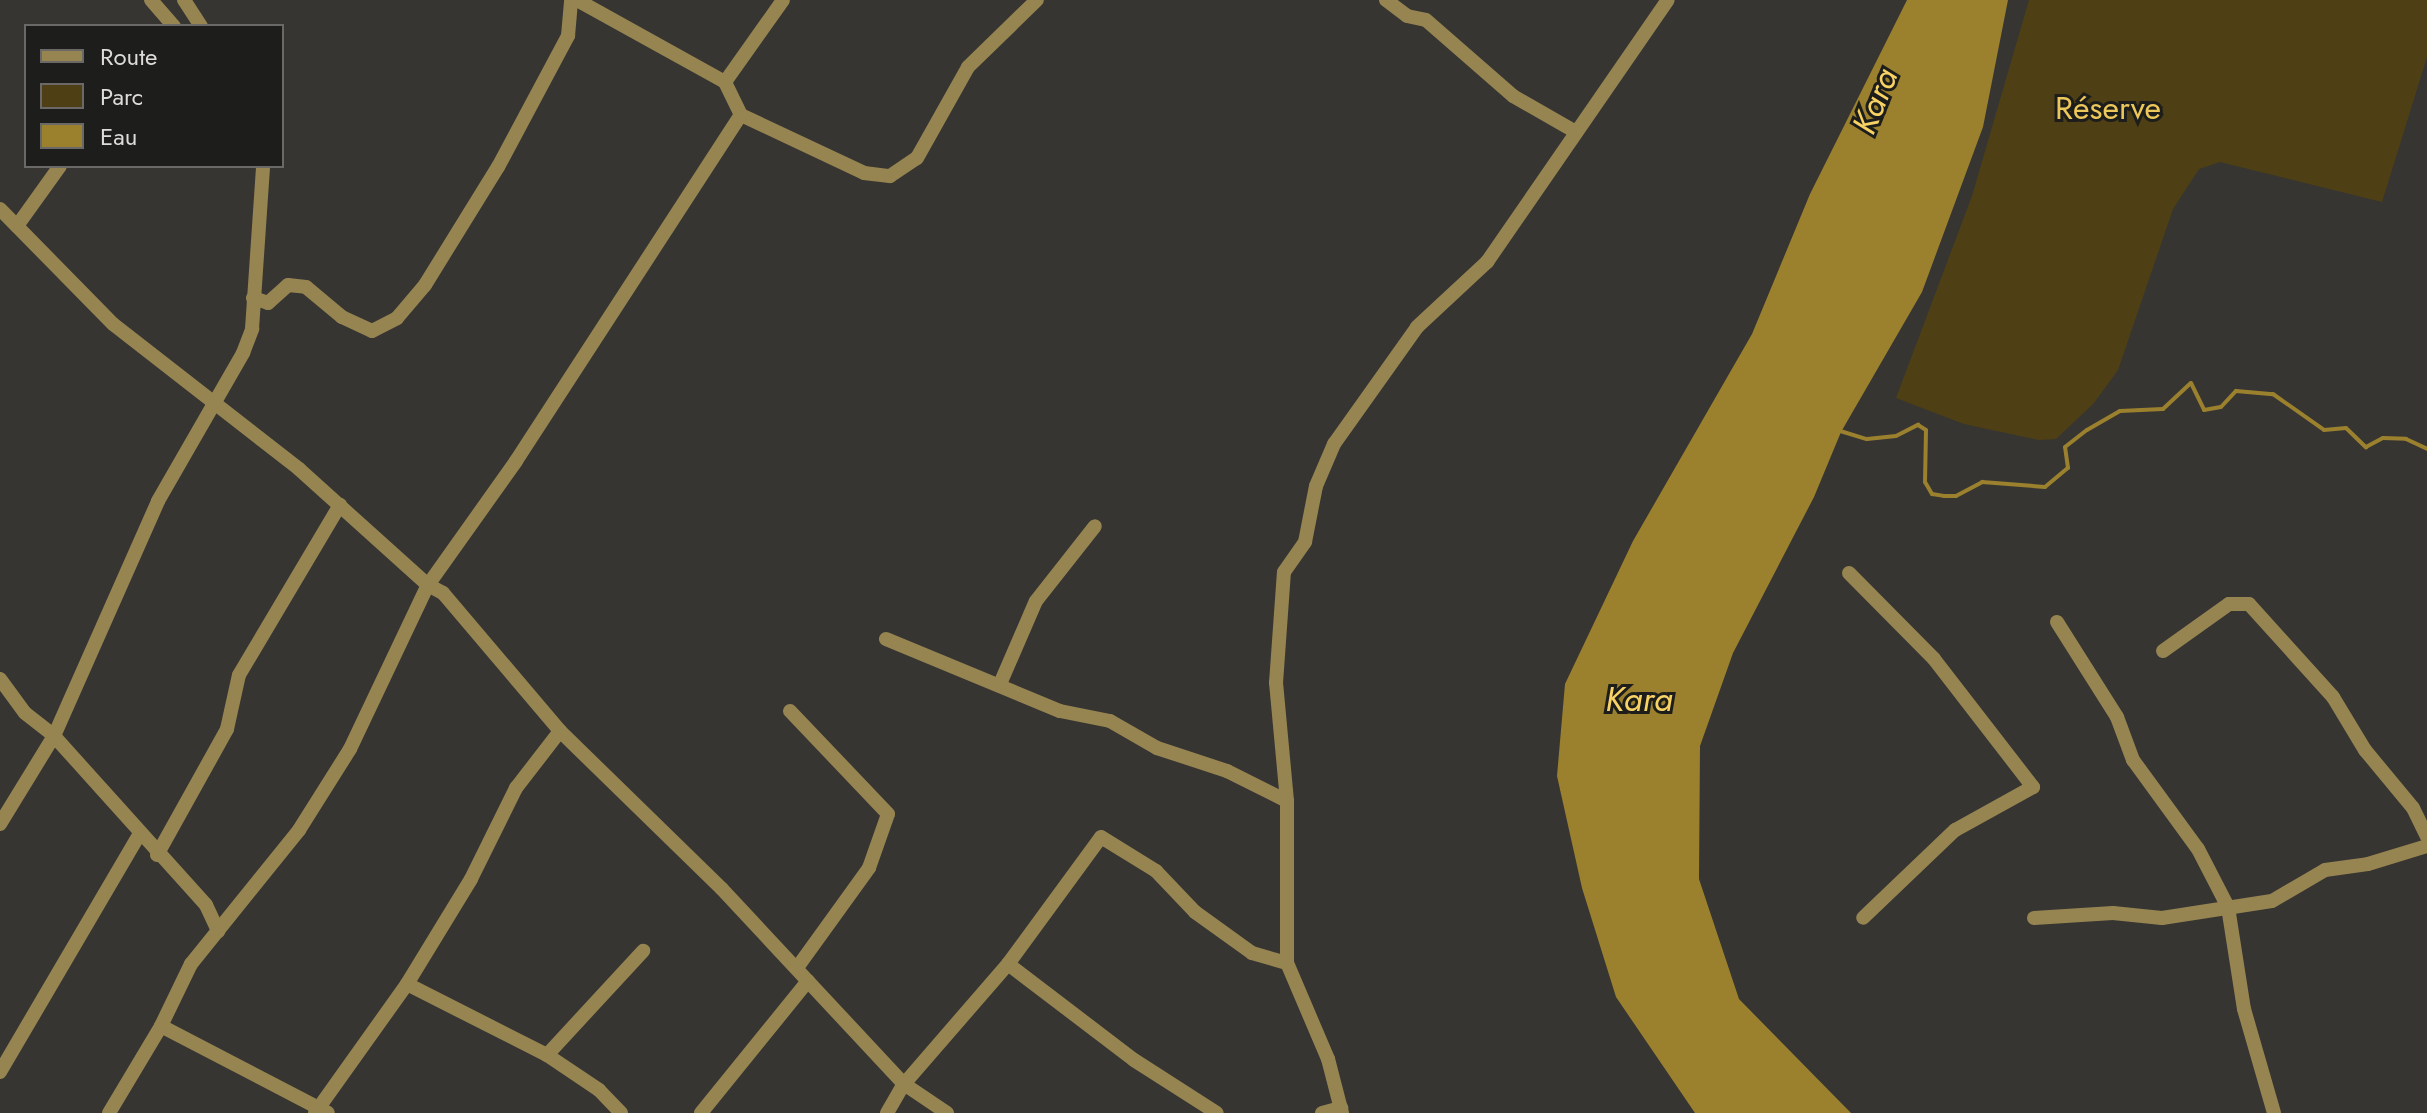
<!DOCTYPE html>
<meta charset="utf-8">
<style>
body{margin:0}
#map{position:relative;width:2427px;height:1113px;overflow:hidden;background:#363532;font-family:Jost,sans-serif}
div>[style]{position:absolute}
.green>*{inset:0;background:#4e4014}
.water>*{inset:0;background:#9b802e}
.stream>*{height:4px;margin:-2px;padding:0 2px;transform-origin:2px;border-radius:2px;background:#9b802e}
.minor>*{height:14px;margin:-7px;padding:0 7px;transform-origin:7px;border-radius:7px;background:#978551}
span{translate:-50% -50%;white-space:nowrap;text-align:center;line-height:1.15;-webkit-text-stroke:6px #1d1d1b;paint-order:stroke}
.park-label{font-size:32px;color:#ecc759}
.water-label{font-size:34px;color:#f7d264;font-style:italic}
.legend{position:absolute;left:24px;top:24px;width:260px;height:144px;box-sizing:border-box;background:#1d1d1b;border:2px solid #6a6967;margin:0;padding:10px 14px;list-style:none;font-size:24px;color:#dddcda}
.legend li{display:flex;align-items:center;gap:16px;height:40px}
.legend b{width:40px;border:2px solid #6a6967}
</style>
<div id="map">
<div class="green">
<i style="clip-path:polygon(2029px 0,2427px 0,2427px 57px,2382px 202px,2220px 162px,2199px 169px,2173px 209px,2118px 370px,2094px 403px,2056px 439px,2039px 440px,1964px 424px,1896px 398px,1972px 196px)"></i>
</div>
<div class="water">
<i style="clip-path:polygon(1907px 0,2008px 0,1983px 127px,1922px 292px,1841px 432px,1814px 497px,1733px 653px,1700px 746px,1699px 879px,1739px 999px,1851px 1113px,1695px 1113px,1616px 997px,1582px 888px,1557px 776px,1565px 684px,1633px 541px,1752px 334px,1810px 194px)"></i>
</div>
<div class="stream">
<i style="left:1837px;top:430px;width:31px;rotate:17deg"></i>
<i style="left:1867px;top:439px;width:29px;rotate:-6deg"></i>
<i style="left:1896px;top:436px;width:25px;rotate:-27deg"></i>
<i style="left:1918px;top:425px;width:9px;rotate:32deg"></i>
<i style="left:1926px;top:430px;width:52px;rotate:91.1deg"></i>
<i style="left:1925px;top:482px;width:14px;rotate:60deg"></i>
<i style="left:1932px;top:494px;width:12px;rotate:9deg"></i>
<i style="left:1944px;top:496px;width:12px"></i>
<i style="left:1956px;top:496px;width:30px;rotate:-28deg"></i>
<i style="left:1982px;top:482px;width:63px;rotate:4.5deg"></i>
<i style="left:2045px;top:487px;width:30px;rotate:-40deg"></i>
<i style="left:2068px;top:468px;width:21px;rotate:-98deg"></i>
<i style="left:2065px;top:447px;width:28px;rotate:-38deg"></i>
<i style="left:2087px;top:430px;width:38px;rotate:-30deg"></i>
<i style="left:2120px;top:411px;width:43px;rotate:-2.7deg"></i>
<i style="left:2163px;top:409px;width:38px;rotate:-43deg"></i>
<i style="left:2191px;top:383px;width:30px;rotate:64deg"></i>
<i style="left:2204px;top:410px;width:17px;rotate:-10deg"></i>
<i style="left:2221px;top:407px;width:22px;rotate:-47deg"></i>
<i style="left:2236px;top:391px;width:37px;rotate:5deg"></i>
<i style="left:2273px;top:394px;width:62px;rotate:35.2deg"></i>
<i style="left:2324px;top:430px;width:22px;rotate:-5deg"></i>
<i style="left:2346px;top:428px;width:28px;rotate:44deg"></i>
<i style="left:2366px;top:447px;width:19px;rotate:-28deg"></i>
<i style="left:2383px;top:438px;width:23px;rotate:2deg"></i>
<i style="left:2406px;top:439px;width:23px;rotate:25deg"></i>
</div>
<div class="minor">
<i style="left:151px;top:0;width:35px;rotate:49deg"></i>
<i style="left:184px;top:0;width:31px;rotate:57deg"></i>
<i style="left:1386px;top:0;width:26px;rotate:37deg"></i>
<i style="left:1407px;top:16px;width:19px;rotate:12deg"></i>
<i style="left:1426px;top:20px;width:116px;rotate:41.1deg"></i>
<i style="left:1513px;top:96px;width:70px;rotate:29.8deg"></i>
<i style="left:725px;top:82px;width:100px;rotate:-54.7deg"></i>
<i style="left:741px;top:115px;width:136px;rotate:25.2deg"></i>
<i style="left:864px;top:173px;width:26px;rotate:7deg"></i>
<i style="left:890px;top:176px;width:32px;rotate:-34deg"></i>
<i style="left:917px;top:158px;width:104px;rotate:-60.7deg"></i>
<i style="left:968px;top:67px;width:96px;rotate:-44.2deg"></i>
<i style="left:0;top:209px;width:161px;rotate:45.5deg"></i>
<i style="left:113px;top:324px;width:236px;rotate:37.9deg"></i>
<i style="left:299px;top:469px;width:173px;rotate:42deg"></i>
<i style="left:428px;top:585px;width:17px;rotate:28deg"></i>
<i style="left:443px;top:593px;width:181px;rotate:49.7deg"></i>
<i style="left:560px;top:731px;width:226px;rotate:44.3deg"></i>
<i style="left:722px;top:889px;width:267px;rotate:47deg"></i>
<i style="left:904px;top:1084px;width:52px;rotate:34deg"></i>
<i style="left:17px;top:226px;width:74px;rotate:-54.4deg"></i>
<i style="left:253px;top:298px;width:16px;rotate:18deg"></i>
<i style="left:268px;top:303px;width:27px;rotate:-42deg"></i>
<i style="left:288px;top:285px;width:18px;rotate:6deg"></i>
<i style="left:306px;top:287px;width:47px;rotate:39.8deg"></i>
<i style="left:342px;top:317px;width:33px;rotate:25deg"></i>
<i style="left:372px;top:331px;width:28px;rotate:-27deg"></i>
<i style="left:397px;top:318px;width:43px;rotate:-49.7deg"></i>
<i style="left:425px;top:285px;width:139px;rotate:-58.3deg"></i>
<i style="left:498px;top:167px;width:149px;rotate:-61.9deg"></i>
<i style="left:568px;top:36px;width:36px;rotate:-85deg"></i>
<i style="left:1849px;top:573px;width:121px;rotate:45.3deg"></i>
<i style="left:1934px;top:659px;width:162px;rotate:52.3deg"></i>
<i style="left:2033px;top:787px;width:89px;rotate:151.1deg"></i>
<i style="left:1955px;top:830px;width:127px;rotate:136.3deg"></i>
<i style="left:2057px;top:622px;width:112px;rotate:57.7deg"></i>
<i style="left:2117px;top:717px;width:46px;rotate:69.6deg"></i>
<i style="left:2133px;top:760px;width:110px;rotate:53.9deg"></i>
<i style="left:2198px;top:849px;width:65px;rotate:62.7deg"></i>
<i style="left:2228px;top:907px;width:103px;rotate:81.1deg"></i>
<i style="left:2244px;top:1009px;width:108px;rotate:73.9deg"></i>
<i style="left:886px;top:639px;width:188px;rotate:22.5deg"></i>
<i style="left:1060px;top:711px;width:51px;rotate:11.3deg"></i>
<i style="left:1110px;top:721px;width:54px;rotate:29.9deg"></i>
<i style="left:1157px;top:748px;width:74px;rotate:18.2deg"></i>
<i style="left:1227px;top:771px;width:67px;rotate:26.6deg"></i>
<i style="left:2163px;top:651px;width:81px;rotate:-35.5deg"></i>
<i style="left:2229px;top:604px;width:20px"></i>
<i style="left:2249px;top:604px;width:125px;rotate:47.9deg"></i>
<i style="left:2333px;top:697px;width:62px;rotate:58.9deg"></i>
<i style="left:2365px;top:750px;width:75px;rotate:50.4deg"></i>
<i style="left:2413px;top:808px;width:32px;rotate:64deg"></i>
<i style="left:0;top:679px;width:42px;rotate:53.7deg"></i>
<i style="left:25px;top:713px;width:37px;rotate:38deg"></i>
<i style="left:54px;top:736px;width:227px;rotate:48deg"></i>
<i style="left:206px;top:905px;width:29px;rotate:65deg"></i>
<i style="left:1000px;top:684px;width:90px;rotate:-66.6deg"></i>
<i style="left:1036px;top:601px;width:95px;rotate:-51.8deg"></i>
<i style="left:790px;top:711px;width:142px;rotate:46.4deg"></i>
<i style="left:888px;top:814px;width:57px;rotate:109.4deg"></i>
<i style="left:869px;top:868px;width:123px;rotate:125.8deg"></i>
<i style="left:0;top:824px;width:103px;rotate:-58.5deg"></i>
<i style="left:54px;top:736px;width:257px;rotate:-66.1deg"></i>
<i style="left:158px;top:501px;width:171px;rotate:-60.1deg"></i>
<i style="left:243px;top:353px;width:26px;rotate:-69deg"></i>
<i style="left:252px;top:329px;width:163px;rotate:-86.1deg"></i>
<i style="left:157px;top:855px;width:144px;rotate:-60.9deg"></i>
<i style="left:227px;top:729px;width:55px;rotate:-77.5deg"></i>
<i style="left:239px;top:675px;width:198px;rotate:-59.3deg"></i>
<i style="left:2034px;top:918px;width:79px;rotate:-3.6deg"></i>
<i style="left:2113px;top:913px;width:49px;rotate:5.8deg"></i>
<i style="left:2162px;top:918px;width:111px;rotate:-8.8deg"></i>
<i style="left:2272px;top:901px;width:61px;rotate:-30.3deg"></i>
<i style="left:2325px;top:870px;width:43px;rotate:-7.9deg"></i>
<i style="left:2368px;top:864px;width:62px;rotate:-17deg"></i>
<i style="left:1008px;top:964px;width:158px;rotate:37.3deg"></i>
<i style="left:1134px;top:1060px;width:98px;rotate:32.6deg"></i>
<i style="left:407px;top:984px;width:123px;rotate:-58.6deg"></i>
<i style="left:471px;top:879px;width:102px;rotate:-63.7deg"></i>
<i style="left:516px;top:788px;width:72px;rotate:-52.3deg"></i>
<i style="left:161px;top:1026px;width:188px;rotate:27.5deg"></i>
<i style="left:547px;top:1055px;width:142px;rotate:-47.3deg"></i>
<i style="left:0;top:1072px;width:275px;rotate:-59.6deg"></i>
<i style="left:109px;top:1113px;width:101px;rotate:-59.1deg"></i>
<i style="left:161px;top:1026px;width:69px;rotate:-64.2deg"></i>
<i style="left:191px;top:964px;width:172px;rotate:-51.1deg"></i>
<i style="left:299px;top:830px;width:96px;rotate:-57.8deg"></i>
<i style="left:350px;top:749px;width:182px;rotate:-64.6deg"></i>
<i style="left:428px;top:585px;width:152px;rotate:-54.6deg"></i>
<i style="left:516px;top:461px;width:413px;rotate:-57deg"></i>
<i style="left:741px;top:115px;width:37px;rotate:-116deg"></i>
<i style="left:725px;top:82px;width:169px;rotate:-151deg"></i>
<i style="left:315px;top:1113px;width:158px;rotate:-54.5deg"></i>
<i style="left:407px;top:984px;width:157px;rotate:26.9deg"></i>
<i style="left:547px;top:1055px;width:63px;rotate:33.9deg"></i>
<i style="left:599px;top:1090px;width:32px;rotate:46deg"></i>
<i style="left:701px;top:1113px;width:170px;rotate:-51deg"></i>
<i style="left:887px;top:1113px;width:34px;rotate:-60deg"></i>
<i style="left:904px;top:1084px;width:159px;rotate:-49.1deg"></i>
<i style="left:1008px;top:964px;width:157px;rotate:-53.8deg"></i>
<i style="left:1101px;top:837px;width:65px;rotate:31.7deg"></i>
<i style="left:1156px;top:871px;width:57px;rotate:46.4deg"></i>
<i style="left:1195px;top:912px;width:70px;rotate:35.7deg"></i>
<i style="left:1252px;top:953px;width:36px;rotate:16deg"></i>
<i style="left:1322px;top:1113px;width:20px;rotate:-15deg"></i>
<i style="left:1342px;top:1113px;width:56px;rotate:-104.5deg"></i>
<i style="left:1328px;top:1059px;width:104px;rotate:-113.1deg"></i>
<i style="left:1287px;top:963px;width:162px;rotate:-90deg"></i>
<i style="left:1287px;top:801px;width:119px;rotate:-95.3deg"></i>
<i style="left:1276px;top:683px;width:111px;rotate:-85.9deg"></i>
<i style="left:1284px;top:572px;width:37px;rotate:-55deg"></i>
<i style="left:1305px;top:542px;width:57px;rotate:-78.9deg"></i>
<i style="left:1316px;top:486px;width:46px;rotate:-66.8deg"></i>
<i style="left:1334px;top:444px;width:143px;rotate:-54.6deg"></i>
<i style="left:1417px;top:327px;width:96px;rotate:-42.9deg"></i>
<i style="left:1487px;top:262px;width:318px;rotate:-55.4deg"></i>
</div>
<div class="park-label">
<span style="left:2108px;top:108px">Réserve</span>
</div>
<div class="water-label">
<span style="left:1875px;top:101px;rotate:-68deg">Kara</span>
<span style="left:1639px;top:700px">Kara</span>
</div>
<ul class="legend">
<li><b style="height:10px;background:#978551"></b>Route</li>
<li><b style="height:22px;background:#4e4014"></b>Parc</li>
<li><b style="height:22px;background:#9b802e"></b>Eau</li>
</ul>
</div>
